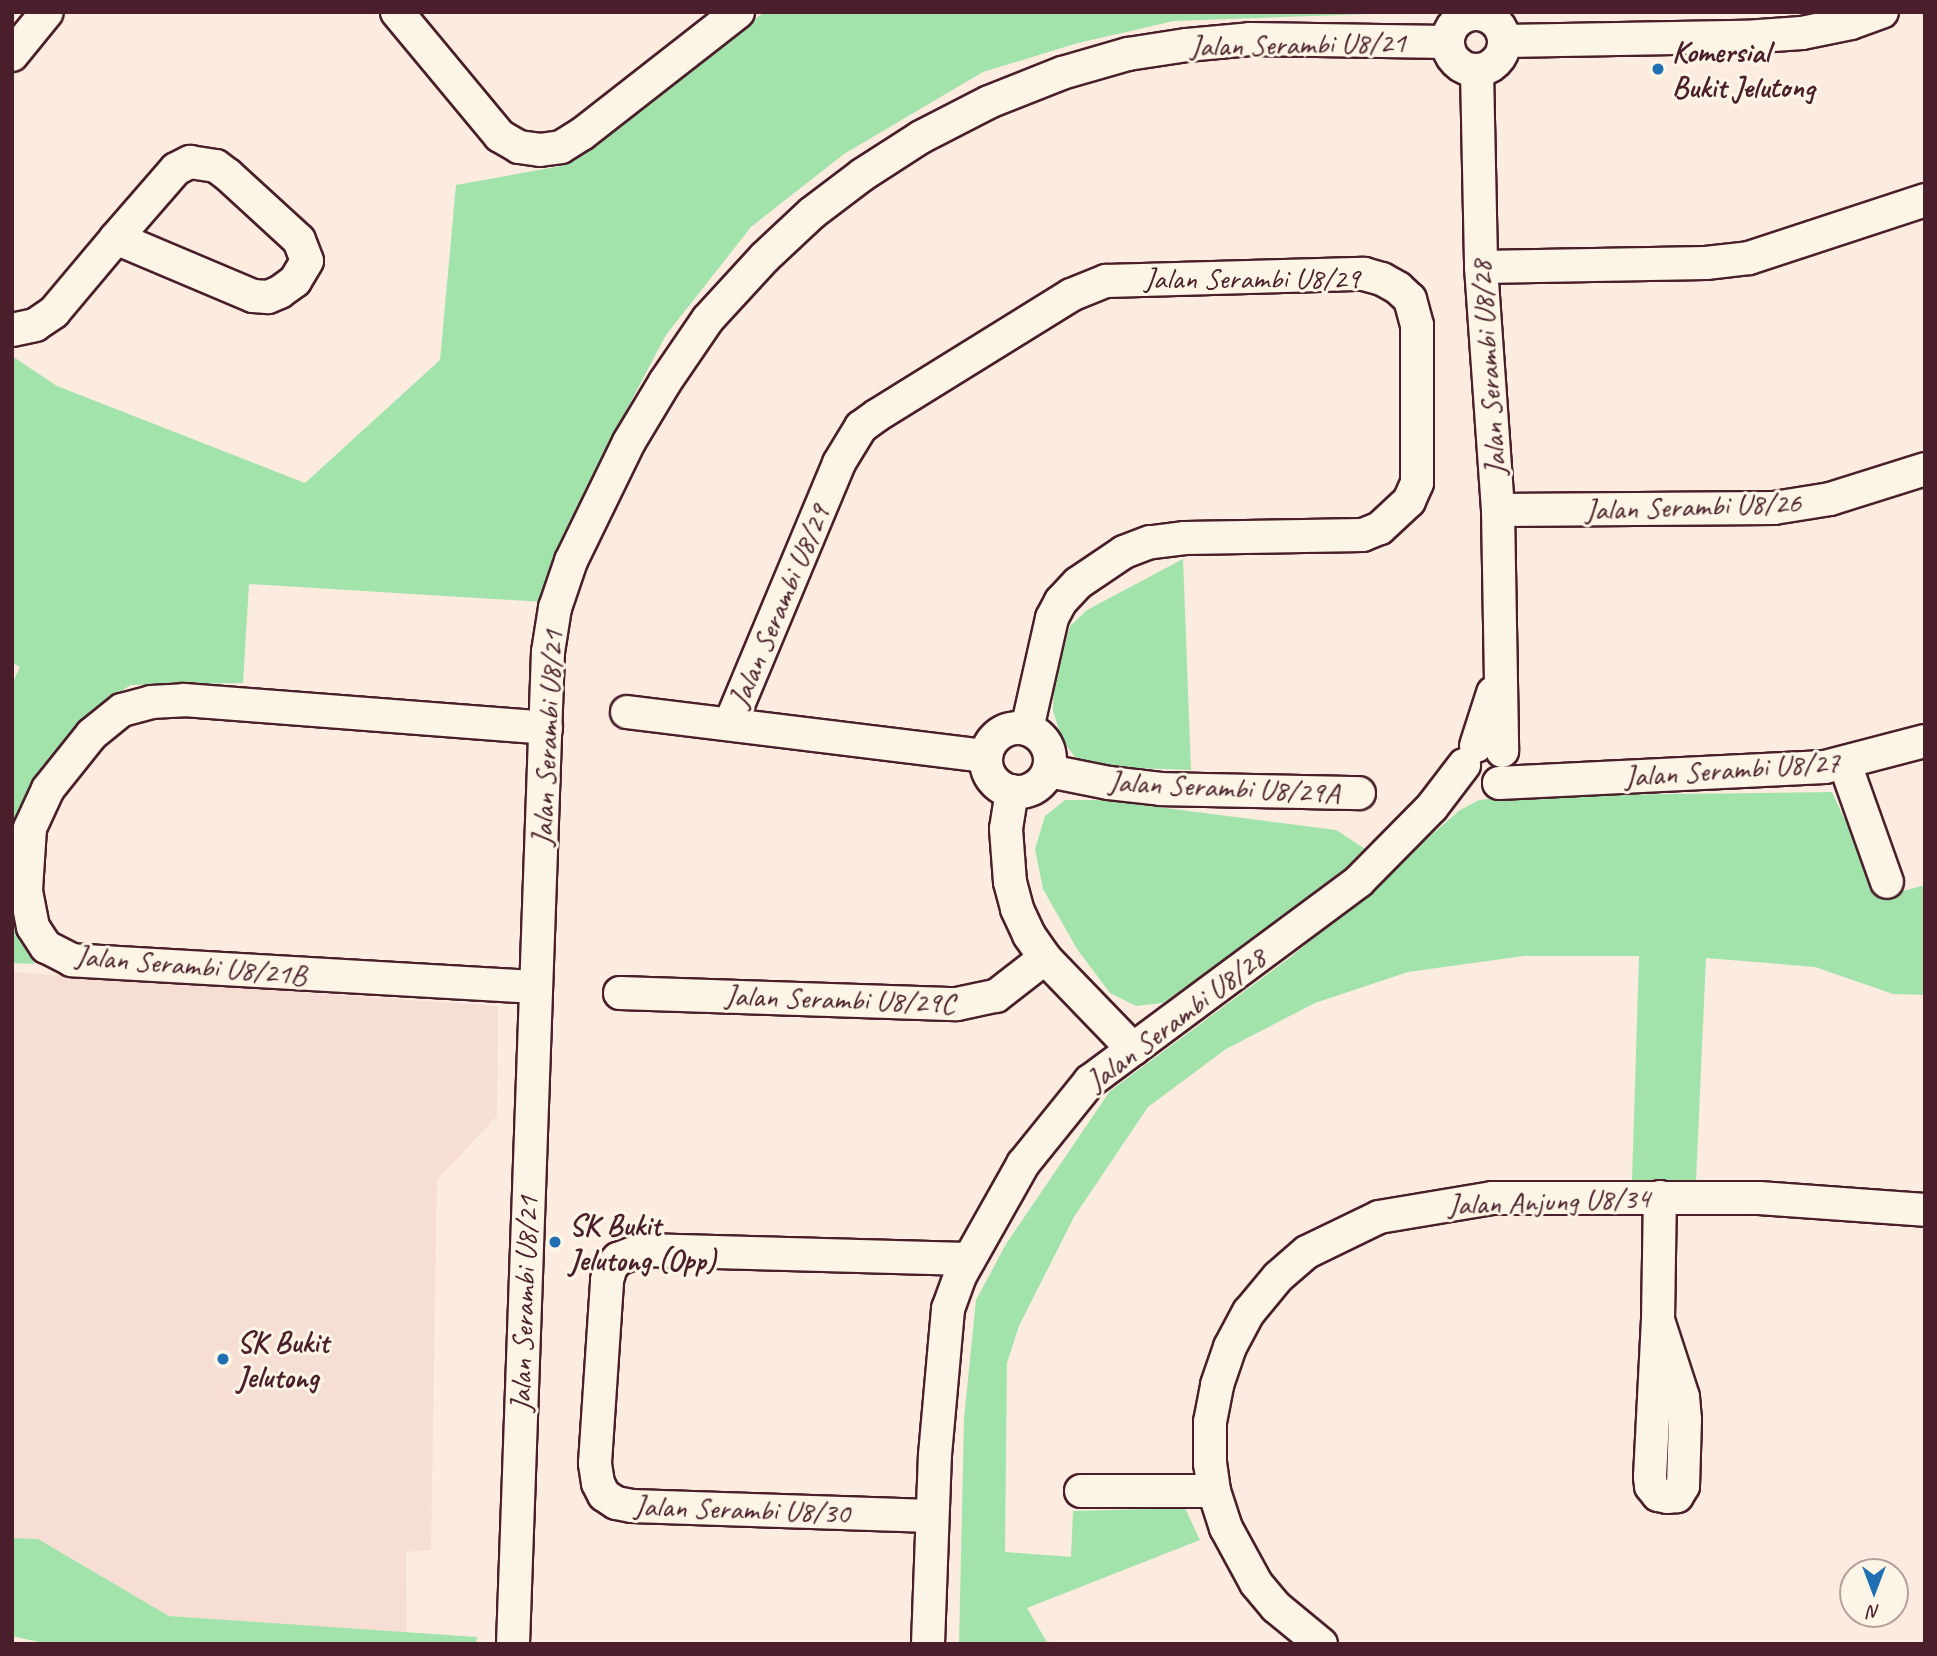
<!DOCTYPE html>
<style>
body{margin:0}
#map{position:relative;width:1937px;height:1656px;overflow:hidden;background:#fcecdf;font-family:Caveat,sans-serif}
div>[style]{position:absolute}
.built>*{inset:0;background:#f7ded5}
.green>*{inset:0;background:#a2e3ac}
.roads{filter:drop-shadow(2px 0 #4a1f2b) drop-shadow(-2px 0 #4a1f2b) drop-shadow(0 2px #4a1f2b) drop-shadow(0 -2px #4a1f2b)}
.minor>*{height:32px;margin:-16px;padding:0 16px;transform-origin:16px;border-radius:16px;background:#fcf5e5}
.minor>.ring{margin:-16px;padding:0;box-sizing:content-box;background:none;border:32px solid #fcf5e5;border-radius:50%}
.dots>*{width:19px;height:19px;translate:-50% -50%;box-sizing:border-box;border:4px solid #fcf5e5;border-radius:50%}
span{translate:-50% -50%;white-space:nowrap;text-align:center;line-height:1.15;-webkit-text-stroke:6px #fcf5e5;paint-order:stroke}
.street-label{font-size:30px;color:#4a1f2b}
.poi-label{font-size:30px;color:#4a1f2b;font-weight:700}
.left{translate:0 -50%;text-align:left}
.frame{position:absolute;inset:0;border:14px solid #4a1f2b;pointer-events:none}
.north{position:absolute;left:1839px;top:1558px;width:70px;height:70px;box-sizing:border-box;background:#fcf5e5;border:2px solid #b59f9b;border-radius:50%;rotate:180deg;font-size:19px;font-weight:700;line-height:28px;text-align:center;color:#4a1f2b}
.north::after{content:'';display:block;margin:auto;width:24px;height:32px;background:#1f6fb2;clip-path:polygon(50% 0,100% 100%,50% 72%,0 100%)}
</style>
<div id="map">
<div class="built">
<i style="clip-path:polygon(12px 972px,498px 1006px,497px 1116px,437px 1180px,431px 1550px,406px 1552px,407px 1634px,169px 1616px,38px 1539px,12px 1538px)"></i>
</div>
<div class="green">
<i style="clip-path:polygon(765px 12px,1426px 12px,1174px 21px,1078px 43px,983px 72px,844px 154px,751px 227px,666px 335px,600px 460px,543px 602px,249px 584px,243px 683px,131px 685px,98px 706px,51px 762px,12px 867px,12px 684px,20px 667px,12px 663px,12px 356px,57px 386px,305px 483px,440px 360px,456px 185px,561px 166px,734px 33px)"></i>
<i style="clip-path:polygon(1183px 559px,1191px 770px,1101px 767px,1075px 757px,1062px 740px,1053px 711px,1054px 681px,1070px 626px,1087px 610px)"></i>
<i style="clip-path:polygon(1832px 792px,1881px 897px,1925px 885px,1925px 995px,1893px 994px,1815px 967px,1706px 958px,1696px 1182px,1632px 1181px,1639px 956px,1524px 956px,1408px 972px,1315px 1003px,1226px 1049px,1148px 1107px,1074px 1217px,1019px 1326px,1007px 1363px,1005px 1552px,1071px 1557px,1073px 1511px,1185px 1508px,1200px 1540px,1027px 1608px,1048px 1644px,959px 1644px,964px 1419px,976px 1300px,1006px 1244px,1110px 1091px,1292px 956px,1460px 810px,1479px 800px,1513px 796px)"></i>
<i style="clip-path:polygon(1065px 800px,1103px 800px,1336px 830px,1370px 852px,1344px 874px,1163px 1003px,1136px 1006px,1110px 993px,1077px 949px,1043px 889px,1035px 849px,1045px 816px)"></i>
<i style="clip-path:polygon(12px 900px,34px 964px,12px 963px)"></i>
<i style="clip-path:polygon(12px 1538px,38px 1539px,169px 1616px,477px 1637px,476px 1644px,47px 1644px,12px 1636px)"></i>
</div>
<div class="roads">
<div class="minor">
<i style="left:397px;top:12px;width:161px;rotate:50.3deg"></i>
<i style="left:500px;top:136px;width:22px;rotate:30deg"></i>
<i style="left:519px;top:147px;width:21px;rotate:8deg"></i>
<i style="left:540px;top:150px;width:21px;rotate:-8deg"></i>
<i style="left:561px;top:147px;width:25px;rotate:-32deg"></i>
<i style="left:582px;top:134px;width:198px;rotate:-38deg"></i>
<i class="ring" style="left:1448px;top:14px;width:24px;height:24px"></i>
<i style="left:1505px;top:41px;width:240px;rotate:-1deg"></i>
<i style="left:1745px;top:37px;width:57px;rotate:-4deg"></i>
<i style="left:1802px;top:33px;width:50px;rotate:-11.5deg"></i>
<i style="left:1851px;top:23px;width:33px;rotate:-20deg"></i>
<i style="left:12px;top:55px;width:55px;rotate:-50.9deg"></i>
<i style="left:1477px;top:71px;width:196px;rotate:88.8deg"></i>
<i style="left:1481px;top:267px;width:244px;rotate:86deg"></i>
<i style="left:1498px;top:510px;width:241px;rotate:89deg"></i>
<i style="left:1481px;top:267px;width:225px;rotate:-1deg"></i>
<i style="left:1706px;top:263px;width:43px;rotate:-6.6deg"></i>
<i style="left:1749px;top:258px;width:185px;rotate:-18.2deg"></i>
<i style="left:12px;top:330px;width:24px;rotate:-12deg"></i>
<i style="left:35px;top:325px;width:23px;rotate:-34deg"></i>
<i style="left:54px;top:312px;width:97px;rotate:-50deg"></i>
<i style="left:116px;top:238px;width:91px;rotate:-49deg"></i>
<i style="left:176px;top:169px;width:16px;rotate:-27deg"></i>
<i style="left:190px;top:162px;width:26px;rotate:9deg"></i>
<i style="left:216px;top:166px;width:15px;rotate:37deg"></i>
<i style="left:228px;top:175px;width:96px;rotate:42.5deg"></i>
<i style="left:299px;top:240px;width:22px;rotate:69deg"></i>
<i style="left:307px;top:261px;width:23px;rotate:121deg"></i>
<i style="left:295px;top:281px;width:19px;rotate:144deg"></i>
<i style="left:280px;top:292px;width:13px;rotate:157deg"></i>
<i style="left:268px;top:297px;width:15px;rotate:-176deg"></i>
<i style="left:253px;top:296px;width:149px;rotate:-157.1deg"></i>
<i style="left:1498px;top:510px;width:276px;rotate:-0.4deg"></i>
<i style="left:1774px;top:508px;width:57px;rotate:-9.1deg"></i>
<i style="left:1830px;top:499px;width:100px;rotate:-17.5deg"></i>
<i style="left:627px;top:712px;width:362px;rotate:7deg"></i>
<i style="left:730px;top:724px;width:283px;rotate:-67.3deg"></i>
<i style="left:839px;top:463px;width:42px;rotate:-58.6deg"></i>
<i style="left:861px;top:427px;width:19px;rotate:-36deg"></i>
<i style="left:876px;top:416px;width:229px;rotate:-31.8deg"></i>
<i style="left:1071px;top:295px;width:38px;rotate:-22deg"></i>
<i style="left:1106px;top:281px;width:258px;rotate:-1.6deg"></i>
<i style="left:1364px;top:274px;width:19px;rotate:16deg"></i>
<i style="left:1382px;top:279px;width:18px;rotate:29deg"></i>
<i style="left:1398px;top:288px;width:16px;rotate:43deg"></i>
<i style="left:1410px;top:299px;width:27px;rotate:75deg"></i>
<i style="left:1417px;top:325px;width:158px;rotate:90deg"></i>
<i style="left:1417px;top:483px;width:20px;rotate:114deg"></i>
<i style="left:1409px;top:501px;width:40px;rotate:137deg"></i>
<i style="left:1380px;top:528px;width:18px;rotate:158deg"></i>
<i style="left:1363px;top:535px;width:178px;rotate:179deg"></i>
<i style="left:1185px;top:538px;width:35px;rotate:173deg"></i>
<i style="left:1150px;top:542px;width:28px;rotate:159deg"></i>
<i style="left:1124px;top:552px;width:55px;rotate:146deg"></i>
<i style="left:1078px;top:583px;width:25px;rotate:133deg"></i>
<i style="left:1061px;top:601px;width:19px;rotate:118deg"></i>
<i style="left:1052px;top:618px;width:114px;rotate:102.7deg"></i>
<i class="ring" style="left:986px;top:728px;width:32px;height:32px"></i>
<i style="left:1476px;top:746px;width:56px;rotate:-72.2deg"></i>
<i style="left:1845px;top:764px;width:125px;rotate:70.4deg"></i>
<i style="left:1049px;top:771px;width:61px;rotate:11.3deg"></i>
<i style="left:1109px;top:783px;width:52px;rotate:6.6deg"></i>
<i style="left:1161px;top:789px;width:198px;rotate:1.2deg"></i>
<i style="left:1499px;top:783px;width:326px;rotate:-2.8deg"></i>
<i style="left:1825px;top:767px;width:103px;rotate:-14.6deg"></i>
<i style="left:1012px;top:791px;width:38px;rotate:99deg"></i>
<i style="left:1006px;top:829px;width:53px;rotate:85.7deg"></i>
<i style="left:1010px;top:882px;width:28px;rotate:75deg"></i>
<i style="left:1017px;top:909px;width:29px;rotate:65deg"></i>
<i style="left:1029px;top:935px;width:28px;rotate:55deg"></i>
<i style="left:1045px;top:958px;width:127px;rotate:46deg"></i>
<i style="left:535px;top:987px;width:464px;rotate:-176.7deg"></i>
<i style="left:72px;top:960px;width:29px;rotate:-153deg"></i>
<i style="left:46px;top:947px;width:24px;rotate:-123deg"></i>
<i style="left:33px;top:927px;width:38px;rotate:-101deg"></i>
<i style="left:26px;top:890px;width:62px;rotate:-86.3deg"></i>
<i style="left:30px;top:828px;width:43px;rotate:-65.2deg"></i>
<i style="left:48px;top:789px;width:70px;rotate:-51.3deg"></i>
<i style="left:92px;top:734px;width:38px;rotate:-39deg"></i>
<i style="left:122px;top:710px;width:30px;rotate:-15deg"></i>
<i style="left:151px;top:702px;width:33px;rotate:-3deg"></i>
<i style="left:184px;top:700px;width:363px;rotate:4.4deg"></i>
<i style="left:620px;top:993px;width:337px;rotate:1.9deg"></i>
<i style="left:957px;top:1004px;width:40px;rotate:-12deg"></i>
<i style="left:996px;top:996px;width:62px;rotate:-37.8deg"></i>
<i style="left:1658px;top:1320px;width:81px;rotate:72deg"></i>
<i style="left:1683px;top:1397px;width:22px;rotate:85deg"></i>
<i style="left:1685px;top:1419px;width:67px;rotate:91.7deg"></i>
<i style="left:1683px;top:1486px;width:12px;rotate:121deg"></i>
<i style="left:1677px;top:1496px;width:9px;rotate:174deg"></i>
<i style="left:1668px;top:1497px;width:10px;rotate:-169deg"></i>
<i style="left:1658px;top:1495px;width:11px;rotate:-128deg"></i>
<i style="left:1651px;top:1486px;width:9px;rotate:-96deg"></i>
<i style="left:1650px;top:1477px;width:157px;rotate:-87.1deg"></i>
<i style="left:1658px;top:1320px;width:123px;rotate:-89.1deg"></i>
<i style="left:1081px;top:1491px;width:133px"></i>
<i style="left:931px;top:1516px;width:299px;rotate:-178.1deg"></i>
<i style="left:632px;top:1506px;width:16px;rotate:-169deg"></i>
<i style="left:616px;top:1503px;width:14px;rotate:-146deg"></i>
<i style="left:604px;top:1495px;width:13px;rotate:-117deg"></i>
<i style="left:598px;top:1483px;width:20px;rotate:-99deg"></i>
<i style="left:595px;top:1463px;width:183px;rotate:-86.2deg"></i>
<i style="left:607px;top:1280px;width:14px;rotate:-73deg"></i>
<i style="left:611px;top:1267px;width:11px;rotate:-49deg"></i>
<i style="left:618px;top:1259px;width:25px;rotate:-21deg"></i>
<i style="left:641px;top:1250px;width:328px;rotate:1.6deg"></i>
<i style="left:513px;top:1644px;width:993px;rotate:-87.98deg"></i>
<i style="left:548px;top:652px;width:45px;rotate:-81deg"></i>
<i style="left:555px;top:608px;width:50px;rotate:-71.2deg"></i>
<i style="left:571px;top:561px;width:132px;rotate:-64deg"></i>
<i style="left:629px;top:442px;width:70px;rotate:-59deg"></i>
<i style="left:665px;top:382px;width:76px;rotate:-55.7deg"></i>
<i style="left:708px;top:319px;width:84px;rotate:-47.4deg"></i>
<i style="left:765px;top:257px;width:64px;rotate:-43.1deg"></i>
<i style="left:812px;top:213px;width:63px;rotate:-37.2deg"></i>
<i style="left:862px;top:175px;width:70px;rotate:-32.8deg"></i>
<i style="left:921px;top:137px;width:76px;rotate:-27.2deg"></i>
<i style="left:989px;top:102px;width:79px;rotate:-21.7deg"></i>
<i style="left:1062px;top:73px;width:69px;rotate:-16.1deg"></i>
<i style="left:1128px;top:54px;width:60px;rotate:-8.7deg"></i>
<i style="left:1187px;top:45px;width:63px;rotate:-5.4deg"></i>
<i style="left:1250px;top:39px;width:198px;rotate:0.9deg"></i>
<i style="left:928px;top:1644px;width:189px;rotate:-87.9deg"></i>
<i style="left:935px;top:1455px;width:147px;rotate:-84.9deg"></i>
<i style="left:948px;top:1309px;width:35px;rotate:-70deg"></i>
<i style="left:960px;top:1276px;width:129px;rotate:-60.6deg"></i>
<i style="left:1023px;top:1164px;width:107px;rotate:-51.1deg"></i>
<i style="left:1090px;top:1081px;width:335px;rotate:-36.6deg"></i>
<i style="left:1359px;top:881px;width:104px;rotate:-45.4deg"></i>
<i style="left:1432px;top:807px;width:53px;rotate:-52.7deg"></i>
<i style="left:1321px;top:1644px;width:58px;rotate:-140.6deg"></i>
<i style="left:1276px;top:1607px;width:31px;rotate:-130deg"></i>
<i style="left:1256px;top:1583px;width:63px;rotate:-118.6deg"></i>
<i style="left:1226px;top:1528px;width:39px;rotate:-108deg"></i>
<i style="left:1214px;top:1491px;width:27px;rotate:-98deg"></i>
<i style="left:1210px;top:1464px;width:42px;rotate:-90deg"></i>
<i style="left:1210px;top:1422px;width:38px;rotate:-79deg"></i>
<i style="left:1217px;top:1385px;width:40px;rotate:-71.1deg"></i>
<i style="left:1230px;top:1347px;width:40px;rotate:-62deg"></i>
<i style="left:1249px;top:1312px;width:45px;rotate:-50.4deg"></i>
<i style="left:1278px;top:1277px;width:38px;rotate:-41deg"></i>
<i style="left:1307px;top:1252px;width:80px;rotate:-25.9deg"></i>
<i style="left:1379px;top:1217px;width:115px;rotate:-9.5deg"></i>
<i style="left:1492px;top:1198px;width:267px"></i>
<i style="left:1759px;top:1198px;width:166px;rotate:4.1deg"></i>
</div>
</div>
<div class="dots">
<i style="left:1658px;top:69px;background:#1f6fb2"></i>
<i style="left:555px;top:1242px;background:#1f6fb2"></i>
<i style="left:223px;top:1359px;background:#1f6fb2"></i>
</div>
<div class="street-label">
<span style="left:1298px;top:44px;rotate:-1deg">Jalan Serambi U8/21</span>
<span style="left:1252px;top:278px">Jalan Serambi U8/29</span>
<span style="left:1488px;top:368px;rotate:-94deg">Jalan Serambi U8/28</span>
<span style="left:1693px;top:506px;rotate:-2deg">Jalan Serambi U8/26</span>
<span style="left:779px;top:606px;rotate:-67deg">Jalan Serambi U8/29</span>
<span style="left:547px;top:738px;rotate:-87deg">Jalan Serambi U8/21</span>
<span style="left:1732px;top:769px;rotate:-4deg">Jalan Serambi U8/27</span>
<span style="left:1224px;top:787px;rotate:3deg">Jalan Serambi U8/29A</span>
<span style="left:191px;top:965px;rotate:5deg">Jalan Serambi U8/21B</span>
<span style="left:840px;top:999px;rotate:2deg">Jalan Serambi U8/29C</span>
<span style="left:1176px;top:1019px;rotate:-37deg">Jalan Serambi U8/28</span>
<span style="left:1549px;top:1201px;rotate:-2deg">Jalan Anjung U8/34</span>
<span style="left:524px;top:1304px;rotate:-88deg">Jalan Serambi U8/21</span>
<span style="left:742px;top:1509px;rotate:2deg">Jalan Serambi U8/30</span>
</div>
<div class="poi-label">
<span class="left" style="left:1672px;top:69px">Komersial<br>Bukit Jelutong</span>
<span class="left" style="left:569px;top:1242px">SK Bukit<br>Jelutong (Opp)</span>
<span class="left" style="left:237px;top:1359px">SK Bukit<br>Jelutong</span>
</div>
<div class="frame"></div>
<div class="north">N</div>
</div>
